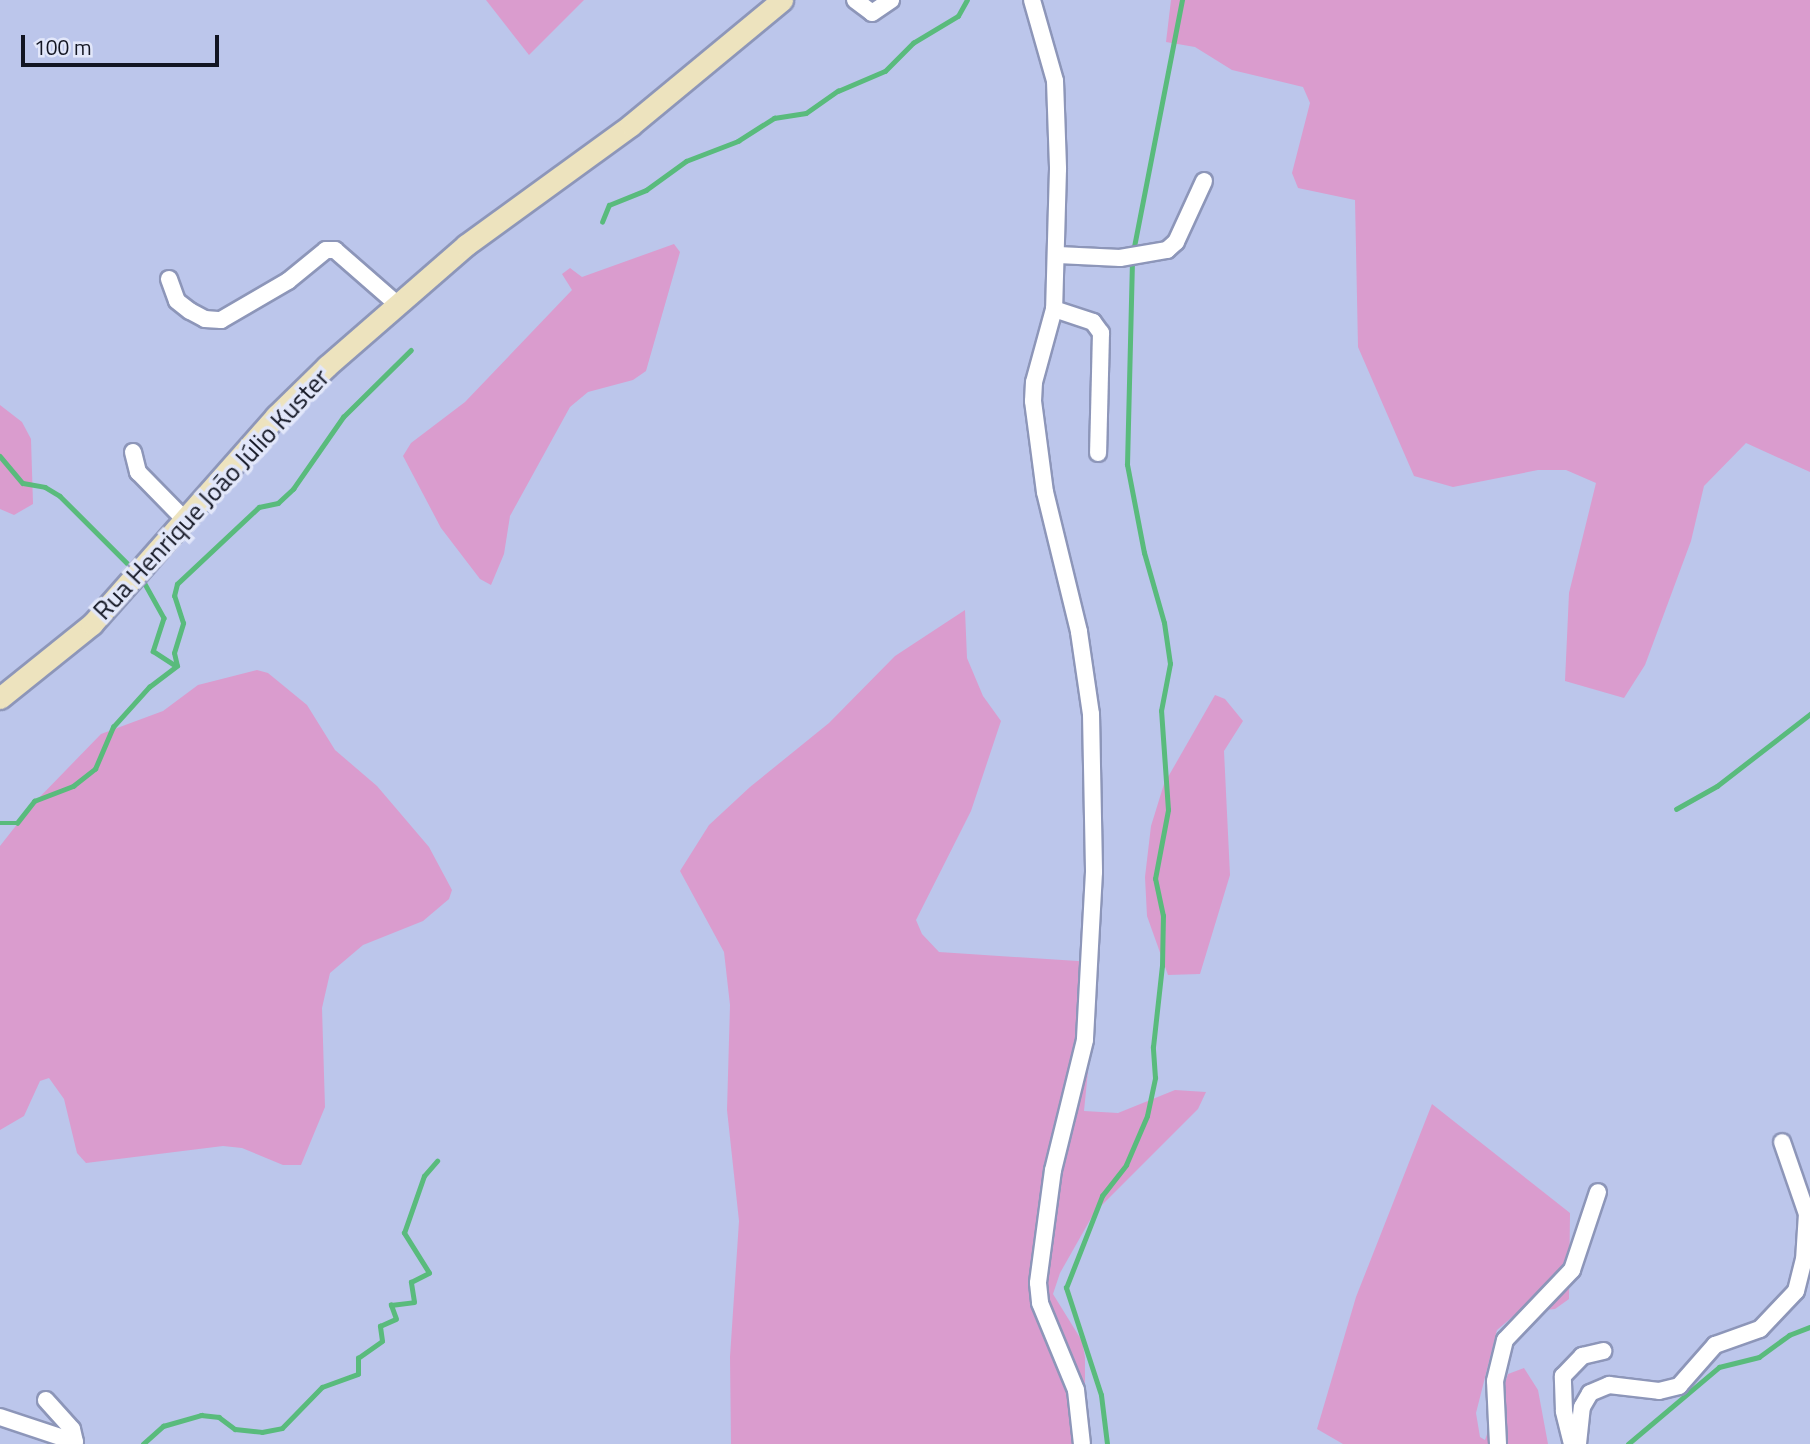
<!DOCTYPE html>
<meta charset="utf-8">
<style>
body{margin:0}
#map{position:relative;width:1810px;height:1444px;overflow:hidden;background:#bcc6eb;font-family:"Titillium Web",sans-serif}
div>[style]{position:absolute}
.green>*{inset:0;background:#da9cce}
.stream>*{height:4.5px;margin:-2.25px;padding:0 2.25px;transform-origin:2.25px;border-radius:2.25px;background:#59bb7c}
.roads{filter:drop-shadow(2px 0 #8d96b9) drop-shadow(-2px 0 #8d96b9) drop-shadow(0 2px #8d96b9) drop-shadow(0 -2px #8d96b9)}
.street>*{height:16px;margin:-8px;padding:0 8px;transform-origin:8px;border-radius:8px;background:#fff}
.secondary>*{height:21px;margin:-10.5px;padding:0 10.5px;transform-origin:10.5px;border-radius:10.5px;background:#ede3be}
span{translate:-50% -50%;white-space:nowrap;text-align:center;line-height:1.15;-webkit-text-stroke:7px #e2e7fa;paint-order:stroke}
.street-label{font-size:26px;color:#121522}
.scale{position:absolute;left:21px;top:35px;width:198px;height:32px;box-sizing:border-box;border:4px solid #121522;border-top:0;padding-left:9px;font-size:21px;line-height:24px;white-space:nowrap;color:#121522;-webkit-text-stroke:5px #e2e7fa;paint-order:stroke}
</style>
<div id="map">
<div class="green">
<i style="clip-path:polygon(486px 0,584px 0,529px 55px)"></i>
<i style="clip-path:polygon(1171px 0,1810px 0,1810px 472px,1746px 443px,1704px 486px,1691px 541px,1645px 665px,1624px 698px,1565px 681px,1569px 593px,1596px 483px,1566px 470px,1538px 470px,1453px 487px,1414px 476px,1358px 347px,1355px 200px,1298px 188px,1292px 173px,1310px 103px,1303px 87px,1232px 70px,1195px 47px,1166px 42px)"></i>
<i style="clip-path:polygon(674px 244px,680px 252px,646px 371px,633px 380px,588px 392px,570px 407px,510px 516px,504px 554px,491px 585px,480px 579px,441px 528px,403px 456px,411px 443px,465px 402px,572px 290px,562px 274px,570px 268px,582px 277px)"></i>
<i style="clip-path:polygon(0 405px,22px 422px,31px 439px,33px 504px,14px 515px,0 509px)"></i>
<i style="clip-path:polygon(965px 610px,967px 658px,983px 696px,1001px 721px,971px 811px,916px 920px,922px 934px,939px 952px,1093px 962px,1098px 971px,1084px 1111px,1118px 1113px,1175px 1090px,1206px 1092px,1198px 1109px,1094px 1213px,1060px 1273px,1053px 1294px,1082px 1341px,1085px 1357px,1085px 1444px,731px 1444px,730px 1357px,739px 1221px,727px 1110px,730px 1005px,724px 952px,680px 871px,709px 825px,750px 787px,829px 723px,895px 656px)"></i>
<i style="clip-path:polygon(257px 670px,268px 673px,307px 705px,335px 750px,377px 786px,429px 847px,452px 890px,449px 899px,423px 921px,363px 945px,330px 973px,322px 1008px,325px 1107px,301px 1165px,283px 1165px,242px 1148px,223px 1146px,86px 1163px,77px 1153px,64px 1099px,49px 1078px,40px 1081px,24px 1116px,0 1130px,0 846px,33px 804px,101px 734px,163px 711px,198px 685px)"></i>
<i style="clip-path:polygon(1215px 695px,1225px 699px,1243px 721px,1224px 751px,1230px 875px,1200px 974px,1168px 975px,1147px 916px,1145px 877px,1151px 826px,1164px 784px)"></i>
<i style="clip-path:polygon(1432px 1104px,1570px 1213px,1569px 1299px,1555px 1309px,1517px 1313px,1497px 1330px,1476px 1413px,1480px 1437px,1485px 1440px,1508px 1374px,1524px 1368px,1538px 1390px,1548px 1444px,1343px 1444px,1317px 1429px,1356px 1297px)"></i>
</div>
<div class="stream">
<i style="left:602px;top:222px;width:18px;rotate:-68deg"></i>
<i style="left:609px;top:205px;width:40px;rotate:-22deg"></i>
<i style="left:646px;top:190px;width:49px;rotate:-35.9deg"></i>
<i style="left:686px;top:161px;width:56px;rotate:-21deg"></i>
<i style="left:738px;top:141px;width:43px;rotate:-32.6deg"></i>
<i style="left:774px;top:118px;width:32px;rotate:-9deg"></i>
<i style="left:806px;top:113px;width:39px;rotate:-35deg"></i>
<i style="left:838px;top:91px;width:51px;rotate:-23.1deg"></i>
<i style="left:885px;top:71px;width:40px;rotate:-45deg"></i>
<i style="left:913px;top:43px;width:52px;rotate:-31deg"></i>
<i style="left:958px;top:16px;width:18px;rotate:-61deg"></i>
<i style="left:1133px;top:252px;width:257px;rotate:-79deg"></i>
<i style="left:0;top:456px;width:35px;rotate:50deg"></i>
<i style="left:23px;top:483px;width:22px;rotate:10deg"></i>
<i style="left:45px;top:487px;width:17px;rotate:31deg"></i>
<i style="left:60px;top:496px;width:99px;rotate:45deg"></i>
<i style="left:144px;top:582px;width:41px;rotate:60.9deg"></i>
<i style="left:164px;top:618px;width:35px;rotate:108deg"></i>
<i style="left:153px;top:651px;width:27px;rotate:33deg"></i>
<i style="left:177px;top:666px;width:13px;rotate:-103deg"></i>
<i style="left:174px;top:653px;width:31px;rotate:-73deg"></i>
<i style="left:183px;top:623px;width:28px;rotate:-108deg"></i>
<i style="left:174px;top:596px;width:12px;rotate:-76deg"></i>
<i style="left:177px;top:584px;width:112px;rotate:-43.2deg"></i>
<i style="left:259px;top:507px;width:19px;rotate:-12deg"></i>
<i style="left:278px;top:503px;width:21px;rotate:-43deg"></i>
<i style="left:293px;top:489px;width:88px;rotate:-55.2deg"></i>
<i style="left:343px;top:417px;width:95px;rotate:-44.6deg"></i>
<i style="left:1676px;top:809px;width:47px;rotate:-29.3deg"></i>
<i style="left:1717px;top:786px;width:118px;rotate:-37.7deg"></i>
<i style="left:0;top:823px;width:17px"></i>
<i style="left:17px;top:823px;width:28px;rotate:-52deg"></i>
<i style="left:34px;top:801px;width:42px;rotate:-21deg"></i>
<i style="left:73px;top:786px;width:28px;rotate:-38deg"></i>
<i style="left:95px;top:769px;width:46px;rotate:-66.8deg"></i>
<i style="left:113px;top:727px;width:54px;rotate:-48deg"></i>
<i style="left:149px;top:687px;width:35px;rotate:-37deg"></i>
<i style="left:143px;top:1444px;width:27px;rotate:-42deg"></i>
<i style="left:163px;top:1426px;width:40px;rotate:-16deg"></i>
<i style="left:201px;top:1415px;width:18px;rotate:6deg"></i>
<i style="left:219px;top:1417px;width:20px;rotate:37deg"></i>
<i style="left:235px;top:1429px;width:27px;rotate:6deg"></i>
<i style="left:262px;top:1432px;width:20px;rotate:-11deg"></i>
<i style="left:282px;top:1428px;width:57px;rotate:-45.7deg"></i>
<i style="left:322px;top:1387px;width:38px;rotate:-20deg"></i>
<i style="left:358px;top:1374px;width:16px;rotate:-90deg"></i>
<i style="left:358px;top:1358px;width:29px;rotate:-35deg"></i>
<i style="left:382px;top:1341px;width:15px;rotate:-98deg"></i>
<i style="left:380px;top:1326px;width:17px;rotate:-24deg"></i>
<i style="left:396px;top:1319px;width:15px;rotate:-110deg"></i>
<i style="left:391px;top:1305px;width:23px;rotate:-7deg"></i>
<i style="left:414px;top:1302px;width:20px;rotate:-99deg"></i>
<i style="left:411px;top:1282px;width:20px;rotate:-27deg"></i>
<i style="left:429px;top:1273px;width:47px;rotate:-122deg"></i>
<i style="left:404px;top:1233px;width:60px;rotate:-70.7deg"></i>
<i style="left:424px;top:1176px;width:20px;rotate:-49deg"></i>
<i style="left:1107px;top:1444px;width:49px;rotate:-97deg"></i>
<i style="left:1101px;top:1395px;width:113px;rotate:-108.1deg"></i>
<i style="left:1066px;top:1288px;width:99px;rotate:-68.6deg"></i>
<i style="left:1102px;top:1196px;width:39px;rotate:-52deg"></i>
<i style="left:1126px;top:1165px;width:53px;rotate:-66.8deg"></i>
<i style="left:1147px;top:1116px;width:39px;rotate:-78deg"></i>
<i style="left:1155px;top:1078px;width:31px;rotate:-94deg"></i>
<i style="left:1153px;top:1047px;width:81px;rotate:-83.7deg"></i>
<i style="left:1162px;top:966px;width:50px;rotate:-88.9deg"></i>
<i style="left:1163px;top:916px;width:38px;rotate:-102deg"></i>
<i style="left:1155px;top:879px;width:70px;rotate:-79.3deg"></i>
<i style="left:1168px;top:810px;width:99px;rotate:-94deg"></i>
<i style="left:1161px;top:711px;width:48px;rotate:-79.2deg"></i>
<i style="left:1170px;top:664px;width:41px;rotate:-98.3deg"></i>
<i style="left:1164px;top:623px;width:73px;rotate:-105.9deg"></i>
<i style="left:1144px;top:553px;width:90px;rotate:-100.9deg"></i>
<i style="left:1127px;top:465px;width:204px;rotate:-88.6deg"></i>
<i style="left:1628px;top:1444px;width:119px;rotate:-40.2deg"></i>
<i style="left:1719px;top:1367px;width:41px;rotate:-14deg"></i>
<i style="left:1759px;top:1357px;width:37px;rotate:-36deg"></i>
<i style="left:1789px;top:1335px;width:22px;rotate:-21deg"></i>
</div>
<div class="roads">
<div class="street">
<i style="left:855px;top:0;width:21px;rotate:37deg"></i>
<i style="left:872px;top:13px;width:23px;rotate:-34deg"></i>
<i style="left:1032px;top:0;width:84px;rotate:74.1deg"></i>
<i style="left:1055px;top:81px;width:88px;rotate:88deg"></i>
<i style="left:1058px;top:169px;width:140px;rotate:91.6deg"></i>
<i style="left:1054px;top:309px;width:76px;rotate:105.3deg"></i>
<i style="left:1034px;top:382px;width:19px;rotate:93deg"></i>
<i style="left:1033px;top:401px;width:92px;rotate:82.5deg"></i>
<i style="left:1045px;top:492px;width:144px;rotate:76.3deg"></i>
<i style="left:1079px;top:632px;width:83px;rotate:81.7deg"></i>
<i style="left:1091px;top:714px;width:158px;rotate:88.9deg"></i>
<i style="left:1094px;top:872px;width:168px;rotate:93.1deg"></i>
<i style="left:1085px;top:1040px;width:134px;rotate:103.8deg"></i>
<i style="left:1053px;top:1170px;width:114px;rotate:97.6deg"></i>
<i style="left:1038px;top:1283px;width:20px;rotate:84deg"></i>
<i style="left:1040px;top:1303px;width:94px;rotate:67.5deg"></i>
<i style="left:1076px;top:1390px;width:54px;rotate:83.7deg"></i>
<i style="left:1058px;top:255px;width:62px;rotate:2.8deg"></i>
<i style="left:1120px;top:258px;width:48px;rotate:-9.7deg"></i>
<i style="left:1167px;top:250px;width:12px;rotate:-42deg"></i>
<i style="left:1176px;top:242px;width:67px;rotate:-65.3deg"></i>
<i style="left:169px;top:279px;width:23px;rotate:70deg"></i>
<i style="left:177px;top:301px;width:16px;rotate:38deg"></i>
<i style="left:190px;top:311px;width:17px;rotate:28deg"></i>
<i style="left:205px;top:319px;width:16px;rotate:4deg"></i>
<i style="left:221px;top:320px;width:78px;rotate:-30.2deg"></i>
<i style="left:288px;top:281px;width:49px;rotate:-39.2deg"></i>
<i style="left:326px;top:250px;width:9px"></i>
<i style="left:335px;top:250px;width:84px;rotate:41.1deg"></i>
<i style="left:1054px;top:309px;width:41px;rotate:18.4deg"></i>
<i style="left:1093px;top:322px;width:14px;rotate:54deg"></i>
<i style="left:1101px;top:333px;width:120px;rotate:91.4deg"></i>
<i style="left:133px;top:452px;width:21px;rotate:76deg"></i>
<i style="left:138px;top:472px;width:66px;rotate:45.6deg"></i>
<i style="left:0;top:1417px;width:79px;rotate:18.4deg"></i>
<i style="left:75px;top:1442px;width:13px;rotate:-103deg"></i>
<i style="left:72px;top:1429px;width:39px;rotate:-132deg"></i>
<i style="left:1498px;top:1444px;width:63px;rotate:-92.7deg"></i>
<i style="left:1495px;top:1381px;width:42px;rotate:-76.3deg"></i>
<i style="left:1505px;top:1340px;width:97px;rotate:-46.3deg"></i>
<i style="left:1572px;top:1270px;width:82px;rotate:-71.6deg"></i>
<i style="left:1572px;top:1444px;width:34px;rotate:-104deg"></i>
<i style="left:1564px;top:1411px;width:35px;rotate:-92deg"></i>
<i style="left:1563px;top:1376px;width:28px;rotate:-46deg"></i>
<i style="left:1582px;top:1356px;width:22px;rotate:-13deg"></i>
<i style="left:1578px;top:1444px;width:37px;rotate:-84deg"></i>
<i style="left:1582px;top:1407px;width:16px;rotate:-60deg"></i>
<i style="left:1590px;top:1393px;width:21px;rotate:-23deg"></i>
<i style="left:1609px;top:1385px;width:50px;rotate:6.8deg"></i>
<i style="left:1659px;top:1391px;width:21px;rotate:-14deg"></i>
<i style="left:1679px;top:1386px;width:55px;rotate:-48.7deg"></i>
<i style="left:1715px;top:1345px;width:48px;rotate:-19.6deg"></i>
<i style="left:1760px;top:1329px;width:52px;rotate:-46.5deg"></i>
<i style="left:1796px;top:1291px;width:32px;rotate:-76deg"></i>
<i style="left:1804px;top:1260px;width:46px;rotate:-86.3deg"></i>
<i style="left:1807px;top:1214px;width:76px;rotate:-109.1deg"></i>
</div>
<div class="secondary">
<i style="left:0;top:698px;width:118px;rotate:-38.8deg"></i>
<i style="left:92px;top:624px;width:278px;rotate:-48.5deg"></i>
<i style="left:276px;top:416px;width:71px;rotate:-44.4deg"></i>
<i style="left:327px;top:366px;width:184px;rotate:-41deg"></i>
<i style="left:466px;top:245px;width:204px;rotate:-36deg"></i>
<i style="left:631px;top:125px;width:196px;rotate:-39.6deg"></i>
</div>
</div>
<div class="street-label">
<span style="left:211px;top:494px;rotate:-47deg">Rua Henrique João Júlio Kuster</span>
</div>
<div class="scale">100 m</div>
</div>
